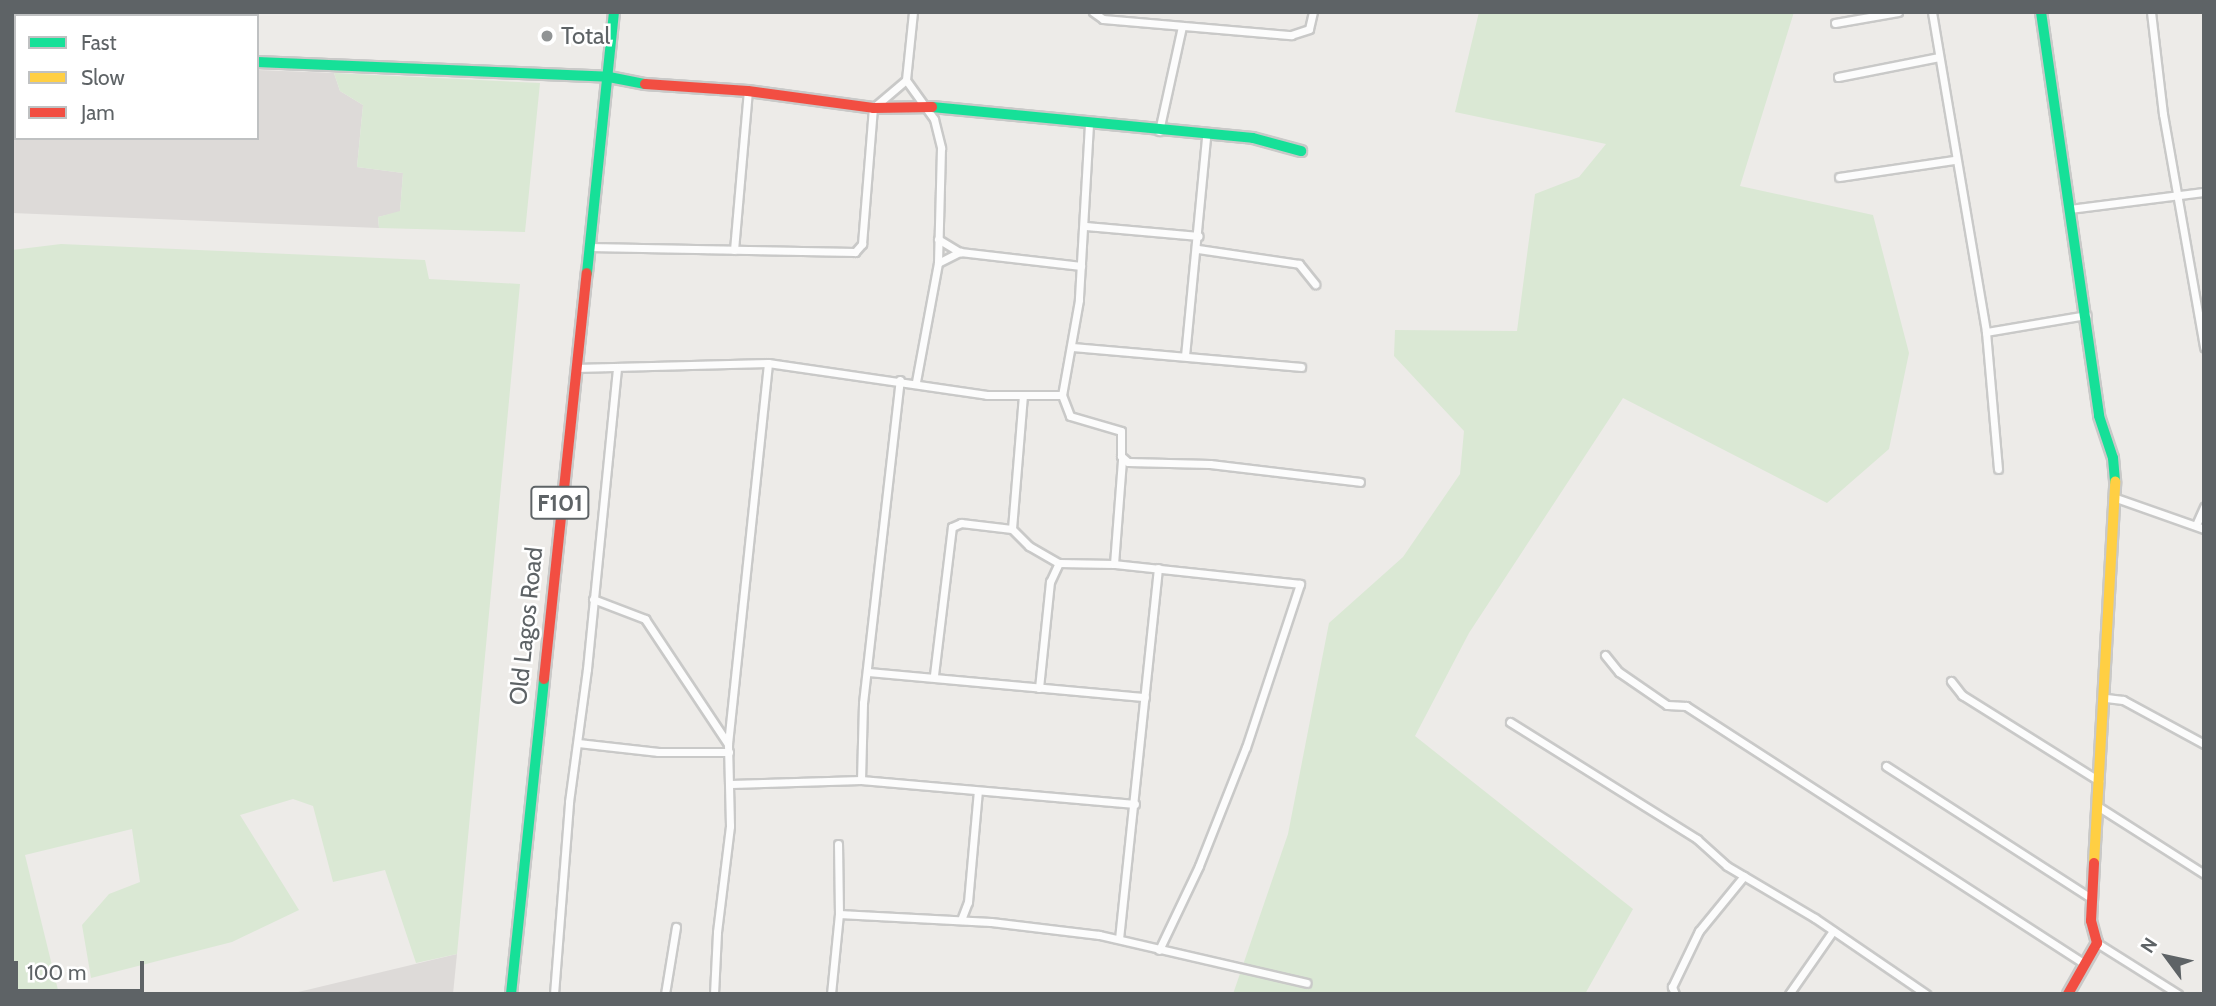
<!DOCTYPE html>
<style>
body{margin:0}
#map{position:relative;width:2216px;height:1006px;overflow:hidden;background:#edebe8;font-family:Cabin,sans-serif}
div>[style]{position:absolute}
.industrial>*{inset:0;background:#dddad8}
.green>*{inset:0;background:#dae8d4}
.roads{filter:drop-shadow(2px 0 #c9c9c8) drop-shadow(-2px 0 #c9c9c8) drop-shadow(0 2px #c9c9c8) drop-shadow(0 -2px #c9c9c8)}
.street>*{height:7px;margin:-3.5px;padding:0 3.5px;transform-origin:3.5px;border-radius:3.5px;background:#fcfcfc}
.fast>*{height:10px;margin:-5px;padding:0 5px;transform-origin:5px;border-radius:5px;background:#16e098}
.slow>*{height:10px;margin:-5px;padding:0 5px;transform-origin:5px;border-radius:5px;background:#ffcf43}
.jam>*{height:10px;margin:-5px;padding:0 5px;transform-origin:5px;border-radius:5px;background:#f24e42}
.dots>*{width:19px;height:19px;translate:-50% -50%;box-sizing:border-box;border:4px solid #fff;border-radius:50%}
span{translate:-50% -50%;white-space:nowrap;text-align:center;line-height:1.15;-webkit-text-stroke:5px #fff;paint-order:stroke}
.shield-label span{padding:2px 5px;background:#fff;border:2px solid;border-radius:5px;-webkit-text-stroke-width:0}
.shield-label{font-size:23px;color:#5e6366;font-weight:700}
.poi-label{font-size:24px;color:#5e6366}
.left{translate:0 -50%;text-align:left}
.street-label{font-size:24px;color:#5e6366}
.frame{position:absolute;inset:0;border:14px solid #5e6366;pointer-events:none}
.legend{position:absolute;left:14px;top:14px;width:245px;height:126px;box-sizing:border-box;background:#fff;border:2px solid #bfc1c2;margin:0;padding:9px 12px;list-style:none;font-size:21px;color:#5e6366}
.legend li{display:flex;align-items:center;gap:14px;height:35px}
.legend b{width:35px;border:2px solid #bfc1c2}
.north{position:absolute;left:2132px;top:922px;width:70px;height:70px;-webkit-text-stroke:5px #fff;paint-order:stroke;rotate:303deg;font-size:19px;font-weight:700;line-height:28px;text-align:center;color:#5e6366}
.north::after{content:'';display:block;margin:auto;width:24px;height:32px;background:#5e6366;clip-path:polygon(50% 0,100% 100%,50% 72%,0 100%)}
.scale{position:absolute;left:14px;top:961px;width:130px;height:32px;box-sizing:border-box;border:4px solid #5e6366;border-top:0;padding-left:9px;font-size:21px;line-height:24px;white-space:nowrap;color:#5e6366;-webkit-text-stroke:5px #fff;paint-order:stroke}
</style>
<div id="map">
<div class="industrial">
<i style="clip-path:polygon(12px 59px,16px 138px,257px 138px,257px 70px,334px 73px,340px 91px,363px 105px,357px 167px,403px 173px,400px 212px,378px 217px,379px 228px,12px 213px)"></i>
<i style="clip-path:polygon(457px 954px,453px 994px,290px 994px)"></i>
</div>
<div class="green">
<i style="clip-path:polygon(1479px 12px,1794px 12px,1740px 186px,1873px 215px,1909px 353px,1889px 449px,1827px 503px,1623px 398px,1469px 633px,1415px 736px,1633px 909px,1585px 994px,1233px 994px,1288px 834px,1329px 623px,1403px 557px,1460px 474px,1464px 431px,1394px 356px,1395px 330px,1517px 331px,1535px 194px,1579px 177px,1606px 144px,1455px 112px)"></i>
<i style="clip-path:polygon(334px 73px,540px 83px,525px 232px,379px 228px,378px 217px,400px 211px,403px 173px,357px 167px,363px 105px,340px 91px)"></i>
<i style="clip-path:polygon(61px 244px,425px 260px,429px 279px,520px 284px,457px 954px,416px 963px,385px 870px,333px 882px,313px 806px,293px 799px,240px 815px,299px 910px,232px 942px,91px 978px,82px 925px,109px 894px,140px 882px,132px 829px,25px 855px,58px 990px,12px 994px,12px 250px)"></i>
</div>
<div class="roads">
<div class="street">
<i style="left:913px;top:12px;width:68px;rotate:95.9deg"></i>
<i style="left:906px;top:80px;width:48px;rotate:54.3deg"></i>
<i style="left:934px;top:119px;width:30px;rotate:76deg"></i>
<i style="left:941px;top:148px;width:115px;rotate:91.5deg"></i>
<i style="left:938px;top:263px;width:121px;rotate:100.5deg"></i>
<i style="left:1093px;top:12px;width:12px;rotate:35deg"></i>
<i style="left:1103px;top:19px;width:189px;rotate:4.9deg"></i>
<i style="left:1291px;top:35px;width:19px;rotate:-18deg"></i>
<i style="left:1309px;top:29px;width:17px;rotate:-77deg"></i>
<i style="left:1932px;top:12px;width:325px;rotate:80.4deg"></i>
<i style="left:2151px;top:12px;width:103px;rotate:83.3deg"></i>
<i style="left:2163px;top:114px;width:237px;rotate:80deg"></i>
<i style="left:77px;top:16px;width:4px;rotate:-76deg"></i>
<i style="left:227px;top:16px;width:4px;rotate:-90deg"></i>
<i style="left:1835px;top:23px;width:64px;rotate:-9.9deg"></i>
<i style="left:12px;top:51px;width:4px;rotate:-14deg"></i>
<i style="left:1838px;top:77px;width:103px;rotate:-11.2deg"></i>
<i style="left:1089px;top:124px;width:176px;rotate:93.3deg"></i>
<i style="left:1079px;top:300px;width:97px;rotate:100.1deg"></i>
<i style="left:1062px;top:395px;width:22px;rotate:69deg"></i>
<i style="left:1070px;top:416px;width:53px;rotate:16.4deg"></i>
<i style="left:1121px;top:431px;width:25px;rotate:90deg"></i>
<i style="left:1121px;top:456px;width:9px;rotate:41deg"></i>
<i style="left:1128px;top:462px;width:82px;rotate:1.4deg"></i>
<i style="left:1210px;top:464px;width:151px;rotate:6.8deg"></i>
<i style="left:1159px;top:131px;width:107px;rotate:-77.6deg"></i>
<i style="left:1839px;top:177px;width:116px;rotate:-8.4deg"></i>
<i style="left:2069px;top:209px;width:136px;rotate:-7.2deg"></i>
<i style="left:1086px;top:226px;width:113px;rotate:5.1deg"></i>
<i style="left:938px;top:239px;width:26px;rotate:31deg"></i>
<i style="left:589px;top:247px;width:266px;rotate:1.1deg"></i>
<i style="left:855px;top:252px;width:11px;rotate:-49deg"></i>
<i style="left:862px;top:244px;width:136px;rotate:-85.4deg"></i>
<i style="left:873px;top:108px;width:43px;rotate:-40.3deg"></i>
<i style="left:1198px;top:249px;width:102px;rotate:8.4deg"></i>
<i style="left:1299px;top:264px;width:26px;rotate:51deg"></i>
<i style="left:734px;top:250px;width:160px;rotate:-85deg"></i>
<i style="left:938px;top:263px;width:25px;rotate:-27deg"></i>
<i style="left:960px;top:252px;width:122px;rotate:6.6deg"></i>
<i style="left:1073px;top:347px;width:229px;rotate:5deg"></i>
<i style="left:1185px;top:356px;width:221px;rotate:-84.5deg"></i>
<i style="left:575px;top:368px;width:193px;rotate:-1.5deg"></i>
<i style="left:768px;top:363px;width:221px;rotate:8.3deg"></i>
<i style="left:987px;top:395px;width:75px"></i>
<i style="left:1023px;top:395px;width:134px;rotate:94.7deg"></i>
<i style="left:1012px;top:529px;width:24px;rotate:45deg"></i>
<i style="left:1029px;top:546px;width:34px;rotate:30deg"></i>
<i style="left:1998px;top:469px;width:138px;rotate:-95deg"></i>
<i style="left:1986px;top:332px;width:102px;rotate:-9.6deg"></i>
<i style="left:2116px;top:498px;width:93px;rotate:19.4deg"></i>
<i style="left:2196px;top:525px;width:20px;rotate:-66deg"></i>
<i style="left:1114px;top:564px;width:104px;rotate:-85.6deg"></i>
<i style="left:593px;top:599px;width:56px;rotate:21deg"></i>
<i style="left:645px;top:619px;width:150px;rotate:56.4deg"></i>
<i style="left:1605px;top:655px;width:22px;rotate:51deg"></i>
<i style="left:1619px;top:672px;width:58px;rotate:34.5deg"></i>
<i style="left:1667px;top:705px;width:19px;rotate:3deg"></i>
<i style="left:1686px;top:706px;width:475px;rotate:32.9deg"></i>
<i style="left:869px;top:672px;width:277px;rotate:5.2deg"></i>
<i style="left:934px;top:675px;width:149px;rotate:-83.1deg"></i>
<i style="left:952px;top:527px;width:10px;rotate:-24deg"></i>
<i style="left:961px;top:523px;width:51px;rotate:6.7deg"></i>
<i style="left:1951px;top:681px;width:18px;rotate:52deg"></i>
<i style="left:1962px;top:695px;width:162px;rotate:32.1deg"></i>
<i style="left:1039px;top:688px;width:107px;rotate:-84.1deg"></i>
<i style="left:1050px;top:582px;width:21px;rotate:-65deg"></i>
<i style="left:1059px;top:563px;width:55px;rotate:1deg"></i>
<i style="left:1114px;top:564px;width:187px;rotate:6.1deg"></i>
<i style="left:1300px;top:584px;width:172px;rotate:108.3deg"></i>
<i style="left:1246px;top:747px;width:128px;rotate:111.6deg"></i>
<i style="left:1199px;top:866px;width:93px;rotate:115.5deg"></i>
<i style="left:2106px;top:698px;width:17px;rotate:7deg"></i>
<i style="left:2123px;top:700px;width:92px;rotate:28.5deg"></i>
<i style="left:1510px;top:722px;width:221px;rotate:32deg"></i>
<i style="left:1697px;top:839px;width:40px;rotate:42deg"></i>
<i style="left:1727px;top:866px;width:102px;rotate:30.6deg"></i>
<i style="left:1815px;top:918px;width:135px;rotate:34.4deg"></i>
<i style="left:578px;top:743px;width:81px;rotate:6.4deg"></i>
<i style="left:658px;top:752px;width:71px"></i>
<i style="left:1886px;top:766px;width:244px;rotate:32.8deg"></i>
<i style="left:861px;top:780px;width:77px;rotate:-88.5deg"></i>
<i style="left:863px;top:703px;width:325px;rotate:-83.5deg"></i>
<i style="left:731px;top:784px;width:130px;rotate:-1.8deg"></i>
<i style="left:861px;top:780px;width:275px;rotate:5deg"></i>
<i style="left:2099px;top:807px;width:125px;rotate:32.5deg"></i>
<i style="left:839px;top:914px;width:152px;rotate:3deg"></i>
<i style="left:991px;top:922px;width:109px;rotate:6.9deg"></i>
<i style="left:1099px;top:935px;width:213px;rotate:13deg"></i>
<i style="left:961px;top:920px;width:19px;rotate:-69deg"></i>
<i style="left:968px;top:902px;width:111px;rotate:-84.9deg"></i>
<i style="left:1119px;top:939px;width:373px;rotate:-84deg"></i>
<i style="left:2097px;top:943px;width:96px;rotate:32.2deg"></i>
<i style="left:554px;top:994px;width:193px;rotate:-85.5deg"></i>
<i style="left:569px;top:802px;width:134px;rotate:-82.3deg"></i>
<i style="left:587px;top:669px;width:302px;rotate:-84.3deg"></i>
<i style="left:665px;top:994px;width:68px;rotate:-80.7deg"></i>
<i style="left:714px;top:994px;width:62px;rotate:-87.2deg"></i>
<i style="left:717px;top:932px;width:107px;rotate:-83deg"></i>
<i style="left:730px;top:826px;width:82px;rotate:-91.4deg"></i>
<i style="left:728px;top:744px;width:383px;rotate:-84deg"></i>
<i style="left:831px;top:994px;width:80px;rotate:-84.3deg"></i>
<i style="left:839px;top:914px;width:70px;rotate:-90.8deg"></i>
<i style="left:1675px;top:994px;width:8px;rotate:-113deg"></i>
<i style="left:1672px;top:987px;width:62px;rotate:-64.3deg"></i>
<i style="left:1699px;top:931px;width:71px;rotate:-50.7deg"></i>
<i style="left:1789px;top:994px;width:77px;rotate:-55.1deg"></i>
</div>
<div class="fast">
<i style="left:2041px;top:12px;width:408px;rotate:81.8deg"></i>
<i style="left:2099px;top:416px;width:44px;rotate:71.6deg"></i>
<i style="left:2113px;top:458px;width:24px;rotate:85deg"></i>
<i style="left:257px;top:62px;width:352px;rotate:2.4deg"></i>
<i style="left:609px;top:77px;width:37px;rotate:11deg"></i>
<i style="left:932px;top:107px;width:322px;rotate:5.5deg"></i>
<i style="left:1253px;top:138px;width:50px;rotate:15.2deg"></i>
<i style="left:587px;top:273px;width:262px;rotate:-84.1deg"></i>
<i style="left:511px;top:994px;width:317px;rotate:-84deg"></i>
</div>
<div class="slow">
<i style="left:2094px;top:863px;width:382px;rotate:-86.8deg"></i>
</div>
<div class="jam">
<i style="left:645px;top:84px;width:103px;rotate:3.9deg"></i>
<i style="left:748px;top:91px;width:126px;rotate:7.7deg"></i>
<i style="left:873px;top:108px;width:59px;rotate:-1deg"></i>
<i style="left:544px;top:679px;width:408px;rotate:-84deg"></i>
<i style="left:2068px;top:994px;width:59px;rotate:-60.4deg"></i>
<i style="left:2097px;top:943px;width:23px;rotate:-105deg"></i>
<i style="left:2091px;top:921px;width:58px;rotate:-87deg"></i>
</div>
</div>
<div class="dots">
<i style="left:547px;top:36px;background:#909394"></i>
</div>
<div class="shield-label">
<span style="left:560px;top:503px">F101</span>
</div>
<div class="poi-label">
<span class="left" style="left:561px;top:36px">Total</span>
</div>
<div class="street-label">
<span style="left:526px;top:626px;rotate:-84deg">Old Lagos Road</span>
</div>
<div class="frame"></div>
<ul class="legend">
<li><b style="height:9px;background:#16e098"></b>Fast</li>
<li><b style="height:9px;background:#ffcf43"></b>Slow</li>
<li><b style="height:9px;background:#f24e42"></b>Jam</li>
</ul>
<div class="north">N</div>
<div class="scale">100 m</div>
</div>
